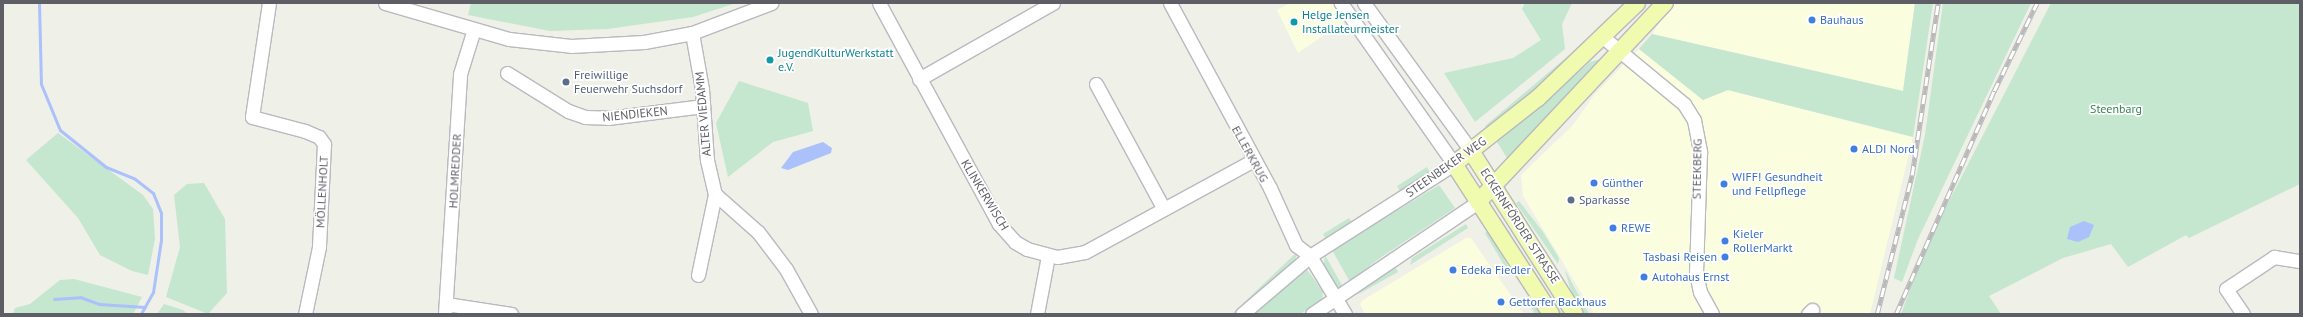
<!DOCTYPE html>
<meta charset="utf-8">
<style>
body{margin:0}
#map{position:relative;width:2303px;height:317px;overflow:hidden;background:#eff0e7;font-family:"PT Sans",sans-serif}
div>[style]{position:absolute}
.commercial>*{inset:0;background:#fbfddf}
.green>*{inset:0;background:#c5e6cf}
.water>*{inset:0;background:#abc1fb}
.stream>*{height:3px;margin:-1.5px;padding:0 1.5px;transform-origin:1.5px;border-radius:1.5px;background:#abc1fb}
.roads{filter:drop-shadow(1px 0 #b9b9c0) drop-shadow(-1px 0 #b9b9c0) drop-shadow(0 1px #b9b9c0) drop-shadow(0 -1px #b9b9c0)}
.minor>*{height:13px;margin:-6.5px;padding:0 6.5px;transform-origin:6.5px;border-radius:6.5px;background:#fff}
.major>*{height:16px;margin:-8px;padding:0 8px;transform-origin:8px;border-radius:8px;background:#f1fbb0}
.rail>*{height:4.5px;margin-top:-2.25px;transform-origin:0;background:repeating-linear-gradient(90deg,#fff 0 9px,#b9b9ba 0 18px);box-sizing:border-box;border-block:1px solid #b9b9ba}
.dots>*{width:11px;height:11px;translate:-50% -50%;box-sizing:border-box;border:2px solid #fff;border-radius:50%}
span{translate:-50% -50%;white-space:nowrap;text-align:center;line-height:1.15;-webkit-text-stroke:3.5px #fff;paint-order:stroke}
.culture-label{font-size:12px;color:#0d838f}
.left{translate:0 -50%;text-align:left}
.shop-label{font-size:12px;color:#366cbe}
.right{translate:-100% -50%;text-align:right}
.service-label{font-size:12px;color:#4e5e75}
.park-label{font-size:12px;color:#398352}
.street-label{font-size:12px;color:#5e5f66}
.frame{position:absolute;inset:0;border:4px solid #5e5f66;pointer-events:none}
</style>
<div id="map">
<div class="commercial">
<i style="clip-path:polygon(1290px 3px,1332px 3px,1346px 20px,1298px 53px,1277px 10px)"></i>
<i style="clip-path:polygon(1672px 3px,1915px 3px,1903px 91px,1652px 34px)"></i>
<i style="clip-path:polygon(1639px 49px,1703px 100px,1728px 90px,1913px 137px,1870px 314px,1594px 314px,1523px 196px,1521px 175px,1573px 125px,1594px 95px)"></i>
<i style="clip-path:polygon(1466px 238px,1471px 238px,1524px 314px,1365px 314px,1360px 304px,1363px 300px)"></i>
</div>
<div class="green">
<i style="clip-path:polygon(471px 3px,736px 3px,693px 17px,607px 29px,550px 31px,468px 15px)"></i>
<i style="clip-path:polygon(1525px 3px,1572px 3px,1562px 24px,1565px 49px,1475px 122px,1444px 73px,1513px 58px,1541px 40px,1522px 9px)"></i>
<i style="clip-path:polygon(1915px 3px,1933px 3px,1913px 137px,1728px 90px,1703px 100px,1639px 49px,1652px 34px,1903px 91px)"></i>
<i style="clip-path:polygon(1943px 3px,2031px 3px,1918px 239px,1902px 282px,1894px 278px,1925px 135px)"></i>
<i style="clip-path:polygon(2051px 3px,2300px 3px,2300px 184px,2189px 238px,2186px 235px,2128px 267px,2111px 244px,2063px 258px,1989px 296px,2001px 314px,1901px 314px,1927px 244px)"></i>
<i style="clip-path:polygon(1593px 35px,1531px 93px,1487px 128px,1485px 126px)"></i>
<i style="clip-path:polygon(1604px 58px,1523px 147px,1507px 158px,1497px 142px,1590px 62px)"></i>
<i style="clip-path:polygon(739px 81px,808px 103px,813px 131px,773px 142px,728px 177px,716px 123px)"></i>
<i style="clip-path:polygon(58px 133px,143px 195px,153px 209px,155px 239px,148px 275px,132px 271px,100px 255px,78px 218px,26px 160px)"></i>
<i style="clip-path:polygon(1427px 167px,1430px 173px,1400px 191px,1397px 186px)"></i>
<i style="clip-path:polygon(204px 183px,225px 219px,227px 293px,208px 314px,166px 297px,180px 247px,174px 195px,187px 184px)"></i>
<i style="clip-path:polygon(1439px 185px,1455px 208px,1377px 260px,1350px 282px,1332px 250px)"></i>
<i style="clip-path:polygon(1519px 201px,1543px 232px,1559px 258px,1558px 264px,1516px 203px)"></i>
<i style="clip-path:polygon(1349px 218px,1352px 222px,1326px 239px,1323px 234px)"></i>
<i style="clip-path:polygon(1500px 218px,1552px 298px,1563px 314px,1558px 314px,1498px 220px)"></i>
<i style="clip-path:polygon(1466px 224px,1468px 228px,1410px 265px,1412px 258px)"></i>
<i style="clip-path:polygon(1488px 231px,1509px 268px,1507px 270px,1485px 233px)"></i>
<i style="clip-path:polygon(1298px 251px,1295px 261px,1237px 314px,1232px 314px)"></i>
<i style="clip-path:polygon(1325px 255px,1343px 287px,1336px 287px,1323px 267px)"></i>
<i style="clip-path:polygon(1305px 267px,1323px 291px,1322px 301px,1300px 314px,1249px 314px)"></i>
<i style="clip-path:polygon(1396px 268px,1398px 272px,1357px 295px,1366px 286px)"></i>
<i style="clip-path:polygon(1565px 270px,1589px 314px,1584px 314px,1570px 288px)"></i>
<i style="clip-path:polygon(74px 279px,142px 297px,133px 314px,13px 314px,15px 308px,30px 304px,60px 280px)"></i>
<i style="clip-path:polygon(1527px 296px,1545px 314px,1535px 314px,1525px 297px)"></i>
<i style="clip-path:polygon(164px 304px,183px 310px,188px 314px,157px 314px)"></i>
</div>
<div class="water">
<i style="clip-path:polygon(823px 142px,832px 148px,831px 153px,788px 170px,781px 168px,793px 152px)"></i>
<i style="clip-path:polygon(2084px 221px,2094px 225px,2089px 237px,2078px 242px,2067px 239px,2070px 227px)"></i>
</div>
<div class="stream">
<i style="left:39px;top:3px;width:81px;rotate:88.6deg"></i>
<i style="left:41px;top:84px;width:50px;rotate:67.6deg"></i>
<i style="left:60px;top:130px;width:59px;rotate:38.8deg"></i>
<i style="left:106px;top:167px;width:31px;rotate:22deg"></i>
<i style="left:135px;top:179px;width:23px;rotate:38deg"></i>
<i style="left:153px;top:193px;width:22px;rotate:68deg"></i>
<i style="left:161px;top:213px;width:27px;rotate:90deg"></i>
<i style="left:161px;top:240px;width:53px;rotate:98.7deg"></i>
<i style="left:153px;top:292px;width:25px;rotate:119deg"></i>
<i style="left:54px;top:299px;width:26px;rotate:-4deg"></i>
<i style="left:80px;top:297px;width:20px;rotate:20deg"></i>
<i style="left:99px;top:304px;width:46px;rotate:3.7deg"></i>
</div>
<div class="roads">
<div class="minor">
<i style="left:269px;top:3px;width:115px;rotate:98.5deg"></i>
<i style="left:252px;top:117px;width:55px;rotate:14.8deg"></i>
<i style="left:305px;top:131px;width:15px;rotate:23deg"></i>
<i style="left:319px;top:137px;width:9px;rotate:54deg"></i>
<i style="left:324px;top:144px;width:103px;rotate:92.8deg"></i>
<i style="left:319px;top:247px;width:68px;rotate:101.8deg"></i>
<i style="left:385px;top:3px;width:129px;rotate:16.2deg"></i>
<i style="left:509px;top:39px;width:62px;rotate:6.4deg"></i>
<i style="left:571px;top:46px;width:73px;rotate:-3.1deg"></i>
<i style="left:644px;top:42px;width:49px;rotate:-10.6deg"></i>
<i style="left:692px;top:33px;width:85px;rotate:-20.8deg"></i>
<i style="left:879px;top:3px;width:251px;rotate:61.5deg"></i>
<i style="left:999px;top:224px;width:24px;rotate:48deg"></i>
<i style="left:1015px;top:242px;width:14px;rotate:30deg"></i>
<i style="left:1027px;top:249px;width:31px;rotate:15deg"></i>
<i style="left:1057px;top:257px;width:28px;rotate:-10deg"></i>
<i style="left:1085px;top:252px;width:192px;rotate:-28.6deg"></i>
<i style="left:1170px;top:3px;width:210px;rotate:61.6deg"></i>
<i style="left:1270px;top:188px;width:63px;rotate:65.5deg"></i>
<i style="left:1296px;top:245px;width:18px;rotate:38deg"></i>
<i style="left:1310px;top:256px;width:68px;rotate:58.9deg"></i>
<i style="left:1364px;top:3px;width:183px;rotate:54.1deg"></i>
<i style="left:692px;top:33px;width:57px;rotate:79.9deg"></i>
<i style="left:702px;top:89px;width:71px;rotate:86deg"></i>
<i style="left:707px;top:160px;width:35px;rotate:77deg"></i>
<i style="left:715px;top:194px;width:57px;rotate:41.5deg"></i>
<i style="left:758px;top:232px;width:46px;rotate:52.9deg"></i>
<i style="left:786px;top:269px;width:51px;rotate:60.9deg"></i>
<i style="left:1604px;top:38px;width:104px;rotate:39.5deg"></i>
<i style="left:1684px;top:104px;width:19px;rotate:58deg"></i>
<i style="left:1694px;top:120px;width:33px;rotate:79deg"></i>
<i style="left:1700px;top:152px;width:121px;rotate:91.9deg"></i>
<i style="left:1696px;top:273px;width:19px;rotate:78deg"></i>
<i style="left:1700px;top:292px;width:25px;rotate:61deg"></i>
<i style="left:507px;top:73px;width:72px;rotate:31.9deg"></i>
<i style="left:568px;top:111px;width:18px;rotate:19deg"></i>
<i style="left:585px;top:117px;width:23px;rotate:2deg"></i>
<i style="left:608px;top:118px;width:96px;rotate:-7.2deg"></i>
<i style="left:919px;top:79px;width:154px;rotate:-29.6deg"></i>
<i style="left:1096px;top:84px;width:142px;rotate:61.5deg"></i>
<i style="left:698px;top:275px;width:83px;rotate:-78.1deg"></i>
<i style="left:446px;top:304px;width:66px;rotate:8.7deg"></i>
<i style="left:445px;top:314px;width:240px;rotate:-86.4deg"></i>
<i style="left:460px;top:74px;width:47px;rotate:-72.7deg"></i>
<i style="left:1037px;top:314px;width:59px;rotate:-79.3deg"></i>
<i style="left:1242px;top:314px;width:89px;rotate:-40.5deg"></i>
<i style="left:1310px;top:256px;width:171px;rotate:-32.6deg"></i>
<i style="left:1454px;top:164px;width:197px;rotate:-125.1deg"></i>
<i style="left:1312px;top:314px;width:200px;rotate:-34deg"></i>
<i style="left:1808px;top:314px;width:6px;rotate:-45deg"></i>
<i style="left:2243px;top:314px;width:30px;rotate:-124deg"></i>
<i style="left:2226px;top:289px;width:58px;rotate:-33.7deg"></i>
<i style="left:2274px;top:257px;width:26px;rotate:9deg"></i>
</div>
<div class="major">
<i style="left:1471px;top:151px;width:193px;rotate:57.5deg"></i>
<i style="left:1478px;top:202px;width:273px;rotate:-46.8deg"></i>
<i style="left:1551px;top:314px;width:179px;rotate:-122.9deg"></i>
<i style="left:1454px;top:164px;width:107px;rotate:-38.2deg"></i>
<i style="left:1538px;top:98px;width:137px;rotate:-43.8deg"></i>
</div>
</div>
<div class="rail">
<i style="left:1877px;top:314px;width:143px;rotate:-75.9deg"></i>
<i style="left:1912px;top:175px;width:174px;rotate:-81.4deg"></i>
<i style="left:1896px;top:314px;width:244px;rotate:-66.3deg"></i>
<i style="left:1994px;top:91px;width:98px;rotate:-64deg"></i>
</div>
<div class="dots">
<i style="left:1812px;top:20px;background:#3f7fe0"></i>
<i style="left:1294px;top:22px;background:#0f9aa8"></i>
<i style="left:770px;top:60px;background:#0f9aa8"></i>
<i style="left:566px;top:82px;background:#5c6f8a"></i>
<i style="left:1854px;top:149px;background:#3f7fe0"></i>
<i style="left:1594px;top:183px;background:#3f7fe0"></i>
<i style="left:1724px;top:184px;background:#3f7fe0"></i>
<i style="left:1571px;top:200px;background:#5c6f8a"></i>
<i style="left:1613px;top:228px;background:#3f7fe0"></i>
<i style="left:1725px;top:241px;background:#3f7fe0"></i>
<i style="left:1725px;top:257px;background:#3f7fe0"></i>
<i style="left:1453px;top:270px;background:#3f7fe0"></i>
<i style="left:1644px;top:277px;background:#3f7fe0"></i>
<i style="left:1501px;top:302px;background:#3f7fe0"></i>
</div>
<div class="culture-label">
<span class="left" style="left:1302px;top:22px">Helge Jensen<br>Installateurmeister</span>
<span class="left" style="left:778px;top:60px">JugendKulturWerkstatt<br>e.V.</span>
</div>
<div class="shop-label">
<span class="left" style="left:1820px;top:20px">Bauhaus</span>
<span class="left" style="left:1862px;top:149px">ALDI Nord</span>
<span class="left" style="left:1732px;top:184px">WIFF! Gesundheit<br>und Fellpflege</span>
<span class="left" style="left:1602px;top:183px">Günther</span>
<span class="left" style="left:1621px;top:228px">REWE</span>
<span class="left" style="left:1733px;top:241px">Kieler<br>RollerMarkt</span>
<span class="right" style="left:1717px;top:257px">Tasbasi Reisen</span>
<span class="left" style="left:1461px;top:270px">Edeka Fiedler</span>
<span class="left" style="left:1652px;top:277px">Autohaus Ernst</span>
<span class="left" style="left:1509px;top:302px">Gettorfer Backhaus</span>
</div>
<div class="service-label">
<span class="left" style="left:574px;top:82px">Freiwillige<br>Feuerwehr Suchsdorf</span>
<span class="left" style="left:1579px;top:200px">Sparkasse</span>
</div>
<div class="park-label">
<span style="left:2116px;top:109px">Steenbarg</span>
</div>
<div class="street-label">
<span style="left:635px;top:114px;rotate:-6deg">NIENDIEKEN</span>
<span style="left:703px;top:114px;rotate:-95deg">ALTER VIEDAMM</span>
<span style="left:1250px;top:154px;rotate:61deg">ELLERKRUG</span>
<span style="left:1446px;top:167px;rotate:-35deg">STEENBEKER WEG</span>
<span style="left:1697px;top:169px;rotate:-89deg">STEEKBERG</span>
<span style="left:455px;top:171px;rotate:-87deg">HOLMREDDER</span>
<span style="left:322px;top:192px;rotate:-87deg">MÖLLENHOLT</span>
<span style="left:985px;top:195px;rotate:59deg">KLINKERWISCH</span>
<span style="left:1520px;top:226px;rotate:57deg">ECKERNFÖRDER STRASSE</span>
</div>
<div class="frame"></div>
</div>
